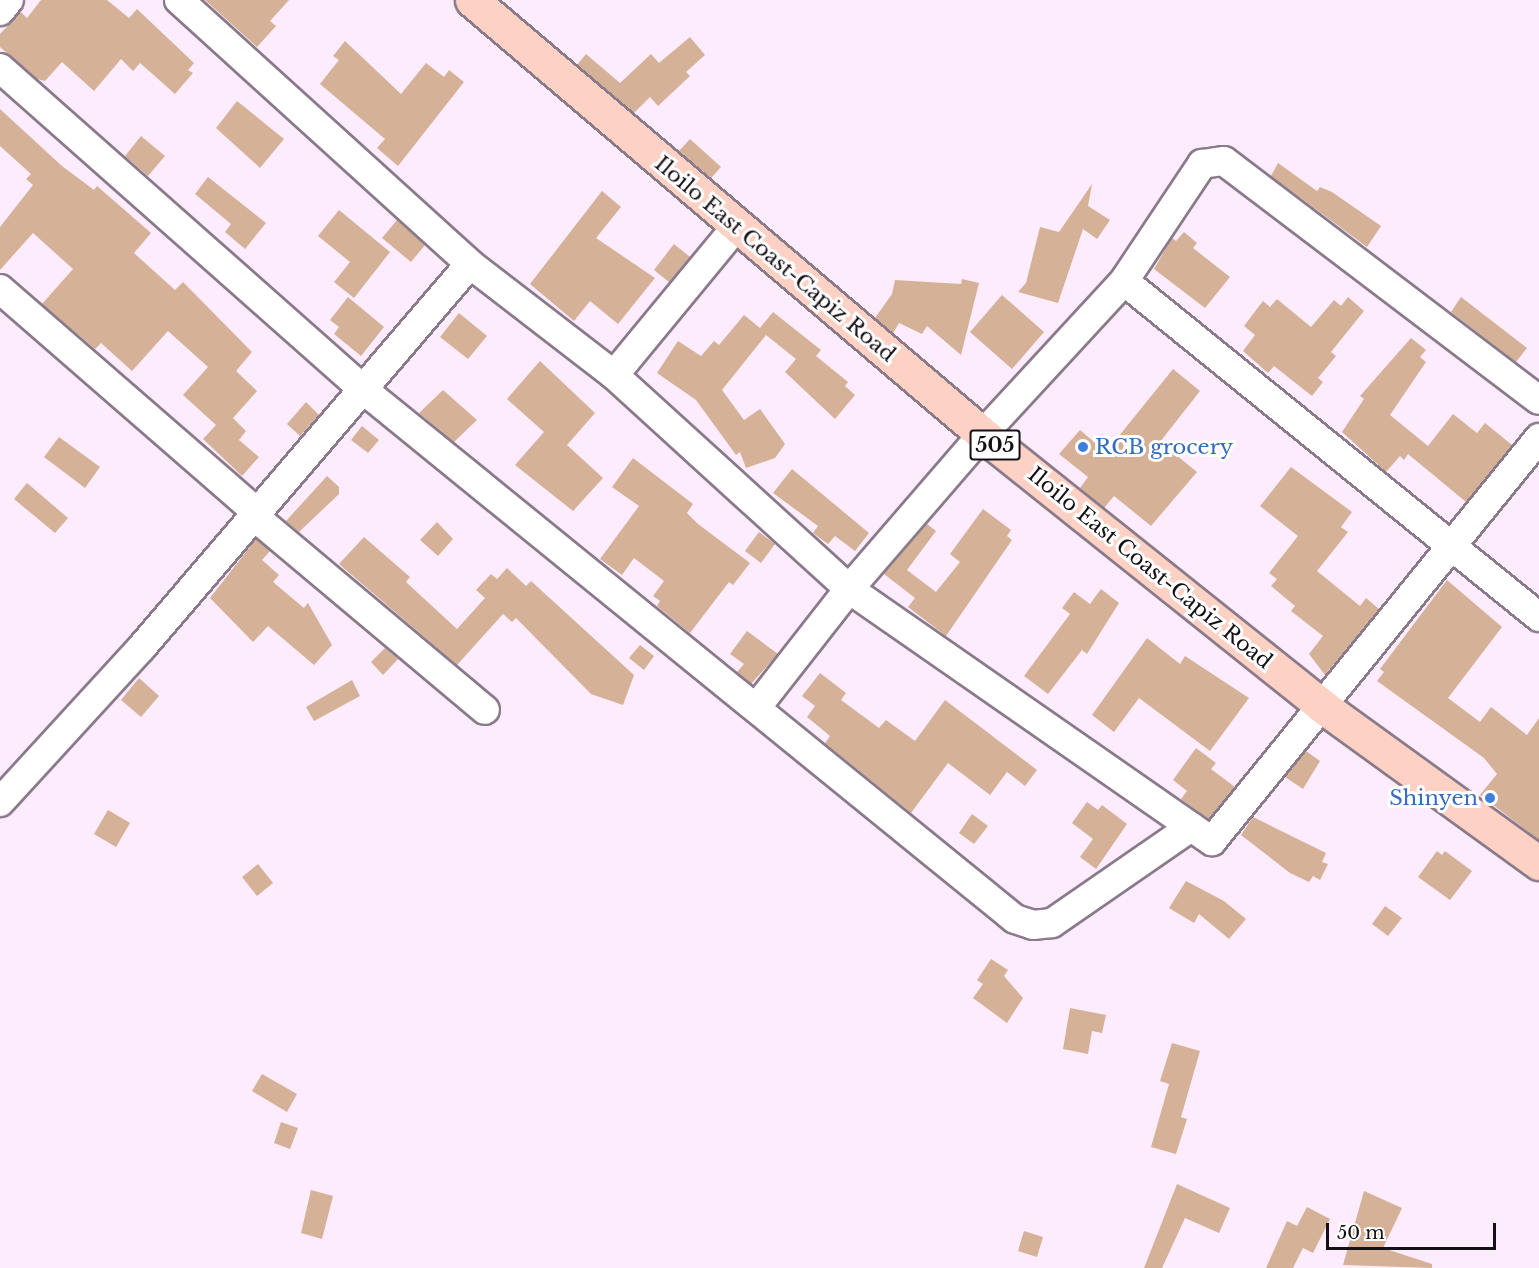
<!DOCTYPE html>
<style>
body{margin:0}
#map{position:relative;width:1539px;height:1268px;overflow:hidden;background:#fdecfe;font-family:"Libre Baskerville",serif}
div>[style]{position:absolute}
.building>*{inset:0;background:#d5b197}
.roads{filter:drop-shadow(2px 0 #8a7a8a) drop-shadow(-2px 0 #8a7a8a) drop-shadow(0 2px #8a7a8a) drop-shadow(0 -2px #8a7a8a)}
.minor>*{height:28px;margin:-14px;padding:0 14px;transform-origin:14px;border-radius:14px;background:#fff}
.major>*{height:33px;margin:-16.5px;padding:0 16.5px;transform-origin:16.5px;border-radius:16.5px;background:#fdd1c3}
.dots>*{width:16px;height:16px;translate:-50% -50%;box-sizing:border-box;border:3px solid #fff;border-radius:50%}
span{translate:-50% -50%;white-space:nowrap;text-align:center;line-height:1.15;-webkit-text-stroke:6px #fff;paint-order:stroke}
.shield-label span{padding:2px 4px;background:#fff;border:2px solid;border-radius:4px;-webkit-text-stroke-width:0}
.shield-label{font-size:20px;color:#151016;font-weight:700}
.street-label{font-size:21px;color:#151016}
.shop-label{font-size:21px;color:#366cbe}
.left{translate:0 -50%;text-align:left}
.right{translate:-100% -50%;text-align:right}
.scale{position:absolute;left:1326px;top:1223px;width:170px;height:27px;box-sizing:border-box;border:3px solid #151016;border-top:0;padding-left:8px;font-size:18px;line-height:21px;white-space:nowrap;color:#151016;-webkit-text-stroke:4px #fff;paint-order:stroke}
</style>
<div id="map">
<div class="building">
<i style="clip-path:polygon(41px 0,107px 0,129px 18px,137px 9px,194px 63px,188px 70px,193px 73px,175px 94px,140px 63px,133px 71px,121px 59px,94px 91px,62px 62px,45px 81px,37px 79px,0 47px,0 34px,21px 12px,27px 18px)"></i>
<i style="clip-path:polygon(205px 0,289px 0,270px 21px,276px 26px,257px 47px)"></i>
<i style="clip-path:polygon(690px 37px,705px 55px,686px 72px,690px 76px,658px 106px,650px 97px,634px 113px,577px 65px,586px 54px,620px 83px,651px 54px,659px 63px)"></i>
<i style="clip-path:polygon(345px 41px,401px 94px,426px 63px,444px 77px,449px 70px,464px 82px,398px 166px,377px 148px,385px 139px,320px 84px,339px 60px,333px 56px)"></i>
<i style="clip-path:polygon(237px 101px,284px 139px,260px 168px,216px 128px)"></i>
<i style="clip-path:polygon(0 109px,62px 166px,94px 190px,97px 186px,151px 233px,134px 253px,175px 290px,183px 282px,252px 352px,236px 371px,257px 391px,233px 418px,246px 431px,239px 440px,259px 457px,242px 476px,203px 439px,216px 425px,183px 395px,208px 367px,168px 331px,132px 371px,101px 343px,95px 349px,42px 304px,73px 269px,33px 233px,0 270px,0 227px,33px 185px,26px 179px,31px 174px,0 146px)"></i>
<i style="clip-path:polygon(141px 136px,165px 156px,148px 176px,125px 156px)"></i>
<i style="clip-path:polygon(690px 139px,721px 167px,711px 178px,679px 151px)"></i>
<i style="clip-path:polygon(1278px 163px,1317px 191px,1320px 187px,1332px 192px,1381px 226px,1367px 247px,1271px 176px)"></i>
<i style="clip-path:polygon(208px 177px,266px 223px,245px 249px,225px 232px,231px 224px,195px 194px)"></i>
<i style="clip-path:polygon(1092px 184px,1088px 206px,1110px 220px,1097px 239px,1083px 229px,1058px 303px,1018px 292px,1026px 283px,1040px 227px,1059px 232px)"></i>
<i style="clip-path:polygon(602px 191px,621px 207px,596px 238px,655px 278px,618px 324px,590px 301px,574px 321px,530px 284px)"></i>
<i style="clip-path:polygon(339px 210px,390px 252px,354px 298px,334px 282px,350px 262px,318px 236px)"></i>
<i style="clip-path:polygon(397px 220px,425px 245px,411px 262px,382px 238px)"></i>
<i style="clip-path:polygon(1184px 232px,1197px 243px,1193px 248px,1230px 277px,1205px 308px,1154px 269px,1172px 238px,1176px 241px)"></i>
<i style="clip-path:polygon(674px 244px,690px 257px,669px 282px,654px 270px)"></i>
<i style="clip-path:polygon(962px 279px,979px 283px,961px 355px,927px 326px,922px 334px,899px 323px,893px 333px,875px 318px,892px 294px,895px 280px,961px 284px)"></i>
<i style="clip-path:polygon(1002px 295px,1044px 332px,1012px 369px,970px 332px)"></i>
<i style="clip-path:polygon(348px 297px,384px 327px,361px 356px,334px 334px,339px 327px,330px 320px)"></i>
<i style="clip-path:polygon(1348px 297px,1364px 311px,1331px 352px,1336px 356px,1318px 378px,1323px 382px,1312px 396px,1274px 366px,1268px 373px,1243px 351px,1255px 335px,1244px 326px,1263px 301px,1270px 307px,1277px 299px,1311px 327px,1334px 300px,1341px 306px)"></i>
<i style="clip-path:polygon(1461px 297px,1527px 348px,1516px 362px,1451px 312px)"></i>
<i style="clip-path:polygon(773px 312px,821px 350px,816px 356px,848px 382px,845px 386px,855px 395px,835px 419px,785px 372px,796px 359px,766px 335px,722px 390px,744px 420px,760px 409px,785px 444px,775px 458px,746px 468px,740px 452px,736px 455px,696px 400px,657px 373px,678px 341px,701px 356px,714px 341px,719px 345px,744px 315px,760px 328px)"></i>
<i style="clip-path:polygon(459px 313px,487px 336px,468px 359px,440px 337px)"></i>
<i style="clip-path:polygon(1411px 338px,1426px 350px,1420px 357px,1426px 362px,1390px 415px,1428px 446px,1453px 414px,1477px 433px,1485px 423px,1512px 445px,1466px 502px,1408px 454px,1404px 460px,1400px 456px,1386px 472px,1342px 432px,1364px 399px,1360px 396px)"></i>
<i style="clip-path:polygon(540px 361px,595px 413px,567px 445px,603px 478px,573px 511px,515px 465px,544px 432px,507px 399px)"></i>
<i style="clip-path:polygon(1173px 369px,1200px 391px,1160px 442px,1197px 472px,1151px 526px,1114px 496px,1104px 508px,1080px 488px,1088px 477px,1059px 454px,1080px 430px,1106px 452px)"></i>
<i style="clip-path:polygon(443px 390px,477px 420px,454px 442px,419px 413px)"></i>
<i style="clip-path:polygon(306px 402px,319px 415px,300px 436px,287px 424px)"></i>
<i style="clip-path:polygon(362px 426px,379px 440px,368px 453px,351px 440px)"></i>
<i style="clip-path:polygon(59px 437px,100px 467px,85px 488px,44px 457px)"></i>
<i style="clip-path:polygon(633px 458px,693px 504px,687px 513px,698px 524px,750px 563px,733px 585px,729px 582px,690px 633px,657px 606px,660px 601px,653px 596px,664px 581px,634px 558px,622px 575px,600px 559px,639px 506px,612px 487px)"></i>
<i style="clip-path:polygon(1291px 467px,1352px 512px,1341px 527px,1348px 532px,1317px 571px,1360px 606px,1366px 598px,1379px 609px,1325px 675px,1309px 654px,1323px 636px,1291px 611px,1295px 606px,1271px 586px,1277px 579px,1269px 573px,1298px 536px,1260px 506px)"></i>
<i style="clip-path:polygon(792px 469px,869px 533px,855px 551px,835px 536px,828px 544px,813px 533px,818px 526px,773px 493px)"></i>
<i style="clip-path:polygon(327px 476px,339px 487px,339px 494px,299px 532px,286px 521px)"></i>
<i style="clip-path:polygon(27px 483px,68px 518px,55px 533px,14px 499px)"></i>
<i style="clip-path:polygon(983px 509px,1011px 530px,1007px 536px,1012px 540px,946px 636px,908px 607px,915px 598px,884px 574px,927px 524px,936px 531px,907px 570px,936px 592px,960px 562px,950px 554px)"></i>
<i style="clip-path:polygon(437px 522px,453px 539px,438px 556px,420px 540px)"></i>
<i style="clip-path:polygon(759px 532px,775px 544px,761px 563px,745px 551px)"></i>
<i style="clip-path:polygon(364px 537px,410px 577px,406px 582px,457px 629px,485px 598px,476px 590px,491px 574px,497px 579px,507px 568px,526px 586px,531px 581px,634px 675px,623px 705px,591px 694px,516px 618px,512px 622px,503px 614px,457px 665px,339px 564px)"></i>
<i style="clip-path:polygon(256px 539px,270px 551px,262px 560px,279px 575px,273px 582px,304px 608px,308px 603px,332px 645px,314px 665px,268px 626px,253px 642px,210px 598px)"></i>
<i style="clip-path:polygon(1447px 580px,1502px 627px,1448px 698px,1480px 722px,1491px 707px,1527px 735px,1539px 718px,1539px 840px,1480px 795px,1497px 774px,1484px 758px,1377px 681px,1384px 672px,1380px 669px)"></i>
<i style="clip-path:polygon(1101px 589px,1119px 603px,1087px 654px,1082px 650px,1048px 694px,1024px 676px,1070px 614px,1062px 608px,1074px 592px,1090px 604px)"></i>
<i style="clip-path:polygon(747px 631px,778px 654px,751px 684px,737px 672px,744px 664px,730px 654px)"></i>
<i style="clip-path:polygon(1147px 638px,1180px 664px,1185px 656px,1249px 698px,1210px 751px,1139px 698px,1114px 732px,1092px 715px)"></i>
<i style="clip-path:polygon(640px 645px,654px 656px,644px 670px,629px 658px)"></i>
<i style="clip-path:polygon(385px 648px,398px 659px,383px 675px,371px 662px)"></i>
<i style="clip-path:polygon(820px 673px,846px 693px,841px 700px,879px 728px,886px 720px,915px 741px,945px 700px,1037px 770px,1025px 786px,1007px 772px,990px 795px,948px 763px,911px 813px,825px 743px,830px 736px,807px 717px,815px 706px,802px 696px)"></i>
<i style="clip-path:polygon(139px 678px,159px 696px,141px 717px,121px 700px)"></i>
<i style="clip-path:polygon(352px 680px,360px 696px,314px 721px,306px 707px)"></i>
<i style="clip-path:polygon(1196px 748px,1216px 763px,1211px 769px,1235px 787px,1209px 819px,1181px 799px,1187px 791px,1173px 780px)"></i>
<i style="clip-path:polygon(1306px 751px,1320px 761px,1303px 789px,1285px 777px)"></i>
<i style="clip-path:polygon(1087px 802px,1098px 810px,1102px 805px,1127px 824px,1096px 869px,1080px 857px,1093px 839px,1072px 823px)"></i>
<i style="clip-path:polygon(108px 810px,130px 823px,116px 847px,94px 834px)"></i>
<i style="clip-path:polygon(972px 814px,988px 826px,974px 844px,959px 833px)"></i>
<i style="clip-path:polygon(1253px 817px,1326px 853px,1322px 862px,1328px 864px,1320px 880px,1313px 876px,1309px 882px,1290px 873px,1241px 835px)"></i>
<i style="clip-path:polygon(1437px 851px,1442px 855px,1445px 851px,1472px 871px,1450px 900px,1418px 877px)"></i>
<i style="clip-path:polygon(258px 864px,273px 883px,257px 896px,242px 877px)"></i>
<i style="clip-path:polygon(1186px 881px,1224px 901px,1246px 919px,1229px 939px,1199px 914px,1194px 923px,1169px 908px)"></i>
<i style="clip-path:polygon(1385px 906px,1402px 918px,1388px 936px,1372px 924px)"></i>
<i style="clip-path:polygon(991px 959px,1008px 970px,1004px 976px,1023px 998px,1007px 1023px,973px 998px,983px 984px,977px 980px)"></i>
<i style="clip-path:polygon(1070px 1008px,1106px 1015px,1102px 1033px,1092px 1031px,1088px 1054px,1063px 1049px)"></i>
<i style="clip-path:polygon(1172px 1043px,1200px 1051px,1181px 1117px,1187px 1119px,1176px 1154px,1151px 1147px,1169px 1084px,1160px 1081px)"></i>
<i style="clip-path:polygon(262px 1074px,297px 1094px,287px 1112px,252px 1091px)"></i>
<i style="clip-path:polygon(281px 1122px,298px 1128px,290px 1149px,274px 1143px)"></i>
<i style="clip-path:polygon(1177px 1184px,1230px 1208px,1219px 1233px,1185px 1218px,1162px 1268px,1144px 1268px)"></i>
<i style="clip-path:polygon(311px 1190px,333px 1196px,322px 1239px,301px 1233px)"></i>
<i style="clip-path:polygon(1364px 1191px,1402px 1208px,1383px 1248px,1432px 1264px,1432px 1268px,1343px 1265px)"></i>
<i style="clip-path:polygon(1307px 1207px,1330px 1219px,1313px 1253px,1303px 1248px,1293px 1268px,1266px 1268px,1287px 1221px,1297px 1226px)"></i>
<i style="clip-path:polygon(1024px 1231px,1043px 1237px,1037px 1257px,1018px 1251px)"></i>
</div>
<div class="roads">
<div class="minor">
<i style="left:179px;top:0;width:393px;rotate:42.2deg"></i>
<i style="left:470px;top:264px;width:182px;rotate:37.6deg"></i>
<i style="left:614px;top:375px;width:190px;rotate:-50.5deg"></i>
<i style="left:0;top:11px;width:14px;rotate:-51deg"></i>
<i style="left:0;top:68px;width:487px;rotate:41.5deg"></i>
<i style="left:365px;top:391px;width:837px;rotate:39.09deg"></i>
<i style="left:1015px;top:919px;width:19px;rotate:18deg"></i>
<i style="left:1033px;top:925px;width:19px;rotate:-6deg"></i>
<i style="left:1052px;top:923px;width:169px;rotate:-34.6deg"></i>
<i style="left:1124px;top:281px;width:534px;rotate:38.99deg"></i>
<i style="left:0;top:289px;width:342px;rotate:41deg"></i>
<i style="left:614px;top:375px;width:318px;rotate:42.3deg"></i>
<i style="left:849px;top:589px;width:442px;rotate:34.8deg"></i>
<i style="left:1212px;top:841px;width:519px;rotate:-50.94deg"></i>
<i style="left:255px;top:517px;width:300px;rotate:40deg"></i>
<i style="left:756px;top:708px;width:151px;rotate:-52deg"></i>
<i style="left:849px;top:589px;width:205px;rotate:-49.2deg"></i>
<i style="left:983px;top:434px;width:208px;rotate:-47.3deg"></i>
<i style="left:1124px;top:281px;width:141px;rotate:-56.3deg"></i>
<i style="left:1202px;top:164px;width:22px;rotate:-8deg"></i>
<i style="left:1224px;top:161px;width:395px;rotate:37.2deg"></i>
<i style="left:0;top:802px;width:210px;rotate:-47.5deg"></i>
<i style="left:142px;top:647px;width:504px;rotate:-49.42deg"></i>
</div>
<div class="major">
<i style="left:472px;top:0;width:684px;rotate:40.37deg"></i>
<i style="left:993px;top:443px;width:421px;rotate:38.6deg"></i>
<i style="left:1322px;top:706px;width:268px;rotate:35.9deg"></i>
</div>
</div>
<div class="dots">
<i style="left:1083px;top:447px;background:#3f7fe0"></i>
<i style="left:1490px;top:798px;background:#3f7fe0"></i>
</div>
<div class="shield-label">
<span style="left:995px;top:445px">505</span>
</div>
<div class="street-label">
<span style="left:775px;top:259px;rotate:40deg">Iloilo East Coast-Capiz Road</span>
<span style="left:1150px;top:568px;rotate:39deg">Iloilo East Coast-Capiz Road</span>
</div>
<div class="shop-label">
<span class="left" style="left:1095px;top:447px">RCB grocery</span>
<span class="right" style="left:1478px;top:798px">Shinyen</span>
</div>
<div class="scale">50 m</div>
</div>
